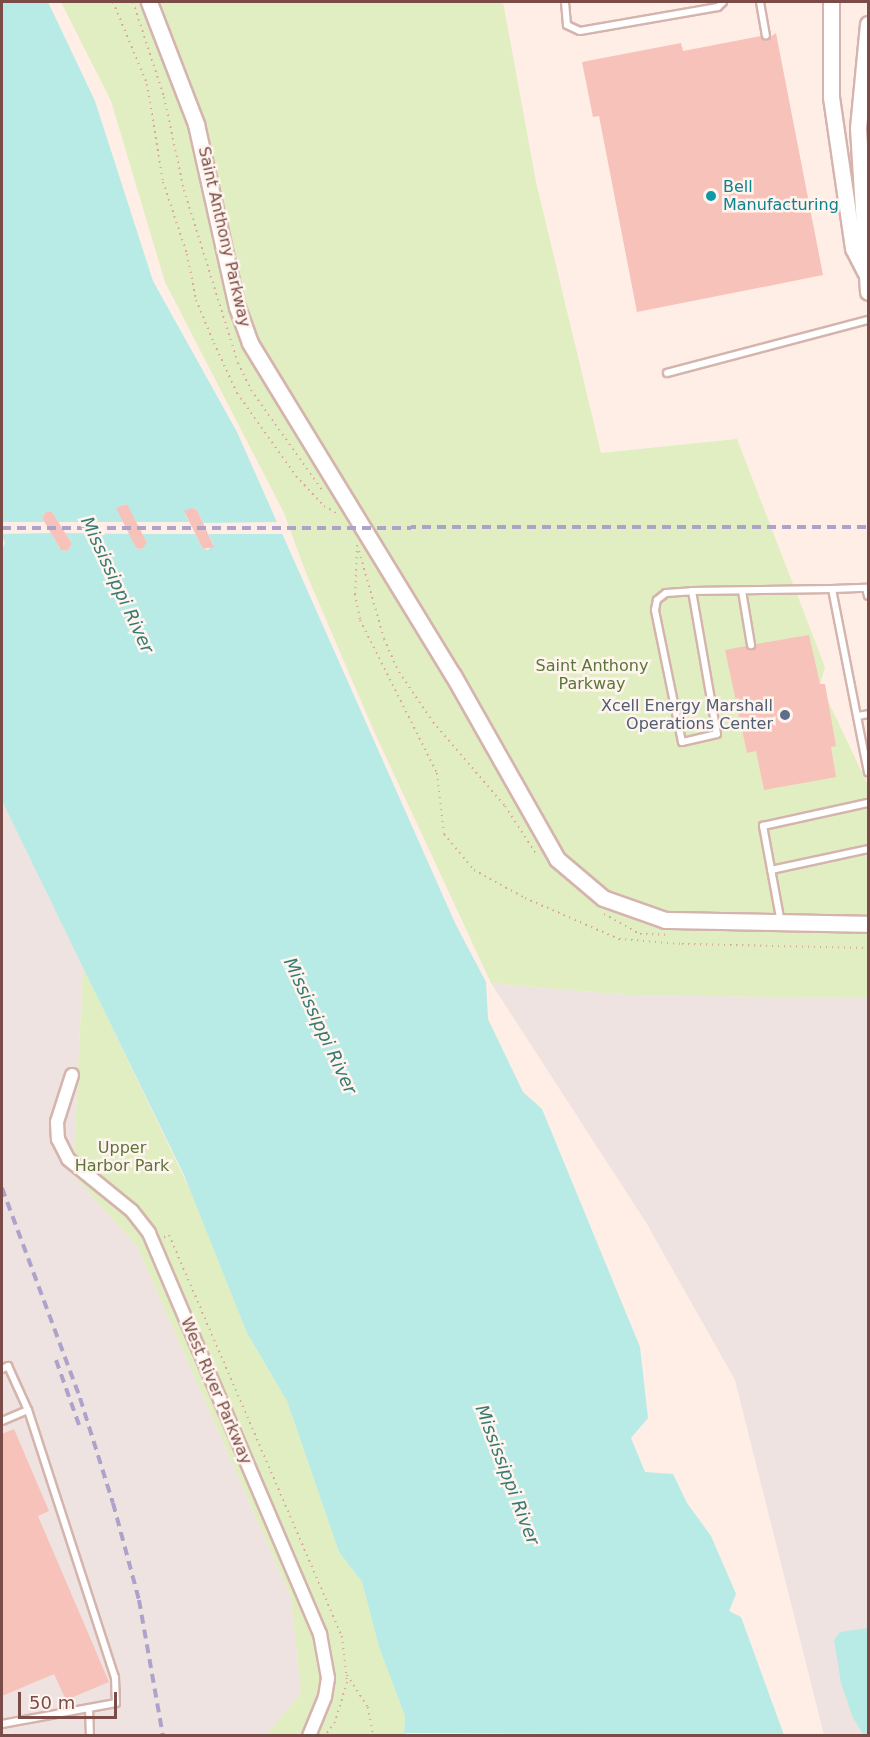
<!DOCTYPE html>
<style>
body{margin:0}
#map{position:relative;width:870px;height:1737px;overflow:hidden;background:#feeee6;font-family:"DejaVu Sans",sans-serif}
div>[style]{position:absolute}
.industrial>*{inset:0;background:#eee3e0}
.green>*{inset:0;background:#e0eec2}
.water>*{inset:0;background:#b8ebe5}
.pier>*{inset:0;background:#feeee6}
.building>*{inset:0;background:#f7c2ba}
.path>*{height:2px;margin-top:-1px;transform-origin:0;background:repeating-linear-gradient(90deg,#dda59d 0 1.5px,transparent 0 6px)}
.roads{filter:drop-shadow(2px 0 #d5b4ad) drop-shadow(-2px 0 #d5b4ad) drop-shadow(0 2px #d5b4ad) drop-shadow(0 -2px #d5b4ad)}
.service>*{height:6px;margin:-3px;padding:0 3px;transform-origin:3px;border-radius:3px;background:#fff}
.minor>*{height:12px;margin:-6px;padding:0 6px;transform-origin:6px;border-radius:6px;background:#fff}
.tertiary>*{height:15px;margin:-7.5px;padding:0 7.5px;transform-origin:7.5px;border-radius:7.5px;background:#fff}
.rail>*{height:4px;margin-top:-2px;transform-origin:0;background:repeating-linear-gradient(90deg,#ada2ca 0 9px,transparent 0 15px)}
.dots>*{width:16px;height:16px;translate:-50% -50%;box-sizing:border-box;border:3px solid #fff4ee;border-radius:50%}
span{translate:-50% -50%;white-space:nowrap;text-align:center;line-height:1.15;-webkit-text-stroke:5px #fff4ee;paint-order:stroke}
.culture-label{font-size:16px;color:#0d838f}
.left{translate:0 -50%;text-align:left}
.street-label{font-size:16px;color:#7b4c47}
.park-label{font-size:16px;color:#5b7638}
.service-label{font-size:16px;color:#4e5e75}
.right{translate:-100% -50%;text-align:right}
.water-label{font-size:18px;color:#367a74;font-style:italic}
.frame{position:absolute;inset:0;border:3px solid #7b4c47;pointer-events:none}
.scale{position:absolute;left:18px;top:1692px;width:99px;height:27px;box-sizing:border-box;border:3px solid #7b4c47;border-top:0;padding-left:8px;font-size:18px;line-height:21px;white-space:nowrap;color:#7b4c47;-webkit-text-stroke:4px #fff4ee;paint-order:stroke}
</style>
<div id="map">
<div class="industrial">
<i style="clip-path:polygon(2px 801px,83px 967px,73px 1175px,137px 1246px,291px 1597px,301px 1693px,266px 1735px,2px 1735px)"></i>
<i style="clip-path:polygon(491px 983px,627px 995px,868px 998px,868px 1735px,824px 1735px,735px 1380px,647px 1224px)"></i>
</div>
<div class="green">
<i style="clip-path:polygon(61px 2px,503px 2px,536px 182px,601px 453px,737px 439px,825px 667px,820px 684px,868px 785px,868px 998px,627px 995px,491px 983px,373px 729px,306px 573px,284px 513px,165px 282px,111px 101px)"></i>
<i style="clip-path:polygon(83px 967px,205px 1221px,247px 1333px,287px 1401px,339px 1552px,362px 1582px,379px 1647px,405px 1716px,404px 1733px,409px 1735px,266px 1735px,301px 1693px,291px 1597px,137px 1246px,73px 1175px)"></i>
</div>
<div class="water">
<i style="clip-path:polygon(evenodd,2px 2px,48px 2px,95px 101px,153px 281px,237px 432px,455px 923px,486px 982px,488px 1019px,523px 1092px,542px 1109px,640px 1347px,648px 1418px,631px 1438px,645px 1472px,673px 1474px,687px 1503px,711px 1536px,736px 1594px,729px 1611px,741px 1617px,784px 1735px,404px 1733px,405px 1716px,379px 1647px,362px 1582px,339px 1552px,287px 1401px,247px 1333px,184px 1175px,2px 801px,2px 549px,5px 543px,2px 536px,2px 2px,126px 504px,147px 543px,142px 549px,136px 548px,118px 508px,126px 504px,2px 2px,192px 508px,197px 510px,213px 544px,208px 550px,203px 549px,185px 514px,192px 508px,2px 2px,47px 511px,52px 512px,72px 544px,67px 551px,61px 550px,42px 518px,47px 511px)"></i>
<i style="clip-path:polygon(868px 1628px,868px 1734px,863px 1734px,853px 1718px,841px 1683px,834px 1640px,840px 1632px)"></i>
</div>
<div class="pier">
<i style="clip-path:polygon(2px 522px,48px 522px,54px 533px,2px 534px)"></i>
<i style="clip-path:polygon(55px 522px,127px 522px,132px 534px,61px 533px)"></i>
<i style="clip-path:polygon(133px 522px,193px 522px,199px 534px,139px 534px)"></i>
<i style="clip-path:polygon(281px 522px,286px 534px,205px 534px,200px 523px)"></i>
</div>
<div class="building">
<i style="clip-path:polygon(776px 33px,823px 275px,637px 312px,599px 116px,593px 117px,582px 62px,681px 43px,683px 51px,761px 36px,766px 40px)"></i>
<i style="clip-path:polygon(127px 504px,147px 543px,142px 549px,136px 548px,116px 508px)"></i>
<i style="clip-path:polygon(192px 508px,197px 510px,214px 547px,203px 549px,184px 511px)"></i>
<i style="clip-path:polygon(47px 511px,52px 512px,72px 544px,67px 551px,61px 550px,42px 518px)"></i>
<i style="clip-path:polygon(809px 635px,820px 684px,825px 684px,836px 746px,831px 747px,836px 777px,764px 790px,756px 751px,747px 753px,725px 650px,746px 646px,752px 650px,756px 644px)"></i>
<i style="clip-path:polygon(14px 1429px,49px 1511px,38px 1516px,109px 1682px,66px 1700px,54px 1674px,2px 1696px,2px 1434px)"></i>
</div>
<div class="path">
<i style="left:113px;top:2px;width:89px;rotate:67.5deg"></i>
<i style="left:147px;top:84px;width:99px;rotate:80.7deg"></i>
<i style="left:163px;top:182px;width:76px;rotate:71.6deg"></i>
<i style="left:187px;top:254px;width:47px;rotate:78.9deg"></i>
<i style="left:196px;top:300px;width:47px;rotate:67.3deg"></i>
<i style="left:214px;top:343px;width:55px;rotate:65.3deg"></i>
<i style="left:237px;top:393px;width:102px;rotate:54.6deg"></i>
<i style="left:296px;top:476px;width:41px;rotate:47deg"></i>
<i style="left:324px;top:506px;width:14px;rotate:30deg"></i>
<i style="left:133px;top:2px;width:100px;rotate:71.9deg"></i>
<i style="left:164px;top:97px;width:95px;rotate:77.9deg"></i>
<i style="left:184px;top:190px;width:181px;rotate:72.7deg"></i>
<i style="left:238px;top:363px;width:30px;rotate:64deg"></i>
<i style="left:251px;top:390px;width:123px;rotate:54.6deg"></i>
<i style="left:357px;top:545px;width:49px;rotate:92.3deg"></i>
<i style="left:355px;top:594px;width:26px;rotate:79deg"></i>
<i style="left:360px;top:620px;width:171px;rotate:63.3deg"></i>
<i style="left:437px;top:773px;width:61px;rotate:83.5deg"></i>
<i style="left:444px;top:834px;width:47px;rotate:50.2deg"></i>
<i style="left:474px;top:870px;width:58px;rotate:28.8deg"></i>
<i style="left:525px;top:898px;width:103px;rotate:23.6deg"></i>
<i style="left:619px;top:939px;width:63px;rotate:4.5deg"></i>
<i style="left:682px;top:944px;width:186px;rotate:1.2deg"></i>
<i style="left:359px;top:551px;width:91px;rotate:74.1deg"></i>
<i style="left:384px;top:639px;width:36px;rotate:66deg"></i>
<i style="left:399px;top:672px;width:60px;rotate:55.8deg"></i>
<i style="left:433px;top:722px;width:111px;rotate:49.4deg"></i>
<i style="left:505px;top:806px;width:59px;rotate:56.9deg"></i>
<i style="left:604px;top:914px;width:41px;rotate:29.1deg"></i>
<i style="left:640px;top:934px;width:25px;rotate:2deg"></i>
<i style="left:164px;top:1237px;width:5px;rotate:-22deg"></i>
<i style="left:169px;top:1235px;width:437px;rotate:66.7deg"></i>
<i style="left:342px;top:1636px;width:46px;rotate:83.8deg"></i>
<i style="left:347px;top:1682px;width:42px;rotate:106.7deg"></i>
<i style="left:335px;top:1722px;width:17px;rotate:126deg"></i>
<i style="left:347px;top:1675px;width:38px;rotate:57deg"></i>
<i style="left:368px;top:1707px;width:29px;rotate:80deg"></i>
</div>
<div class="roads">
<div class="service">
<i style="left:565px;top:2px;width:23px;rotate:85deg"></i>
<i style="left:567px;top:25px;width:14px;rotate:25deg"></i>
<i style="left:580px;top:31px;width:140px;rotate:-9.9deg"></i>
<i style="left:718px;top:7px;width:7px;rotate:-45deg"></i>
<i style="left:760px;top:2px;width:34px;rotate:80deg"></i>
<i style="left:667px;top:373px;width:208px;rotate:-14.8deg"></i>
<i style="left:832px;top:589px;width:34px;rotate:-2deg"></i>
<i style="left:866px;top:588px;width:8px;rotate:76deg"></i>
<i style="left:692px;top:591px;width:145px;rotate:80.1deg"></i>
<i style="left:717px;top:734px;width:36px;rotate:167deg"></i>
<i style="left:682px;top:742px;width:135px;rotate:-101.6deg"></i>
<i style="left:655px;top:610px;width:10px;rotate:-79deg"></i>
<i style="left:657px;top:600px;width:11px;rotate:-38deg"></i>
<i style="left:666px;top:593px;width:26px;rotate:-4deg"></i>
<i style="left:692px;top:591px;width:140px;rotate:-0.8deg"></i>
<i style="left:832px;top:589px;width:187px;rotate:78.9deg"></i>
<i style="left:742px;top:591px;width:55px;rotate:80.5deg"></i>
<i style="left:858px;top:716px;width:10px;rotate:-11deg"></i>
<i style="left:771px;top:870px;width:99px;rotate:-12.2deg"></i>
<i style="left:781px;top:923px;width:99px;rotate:-100.5deg"></i>
<i style="left:763px;top:826px;width:107px;rotate:-12.4deg"></i>
<i style="left:2px;top:1369px;width:7px;rotate:-27deg"></i>
<i style="left:8px;top:1366px;width:48px;rotate:65.6deg"></i>
<i style="left:2px;top:1421px;width:28px;rotate:-23deg"></i>
<i style="left:28px;top:1410px;width:281px;rotate:72deg"></i>
<i style="left:115px;top:1677px;width:26px;rotate:88deg"></i>
<i style="left:116px;top:1703px;width:116px;rotate:169.6deg"></i>
<i style="left:89px;top:1708px;width:28px;rotate:88deg"></i>
</div>
<div class="minor">
<i style="left:72px;top:1075px;width:49px;rotate:107.7deg"></i>
<i style="left:57px;top:1122px;width:17px;rotate:87deg"></i>
<i style="left:58px;top:1139px;width:22px;rotate:63deg"></i>
<i style="left:68px;top:1159px;width:82px;rotate:39.1deg"></i>
<i style="left:132px;top:1211px;width:28px;rotate:52deg"></i>
<i style="left:149px;top:1233px;width:436px;rotate:66.9deg"></i>
<i style="left:320px;top:1634px;width:45px;rotate:79.7deg"></i>
<i style="left:328px;top:1678px;width:19px;rotate:99deg"></i>
<i style="left:325px;top:1697px;width:42px;rotate:112.3deg"></i>
</div>
<div class="tertiary">
<i style="left:149px;top:2px;width:131px;rotate:68.9deg"></i>
<i style="left:196px;top:124px;width:188px;rotate:77.4deg"></i>
<i style="left:237px;top:307px;width:38px;rotate:70deg"></i>
<i style="left:250px;top:343px;width:389px;rotate:58.6deg"></i>
<i style="left:453px;top:675px;width:211px;rotate:60.5deg"></i>
<i style="left:557px;top:859px;width:60px;rotate:40.3deg"></i>
<i style="left:603px;top:898px;width:66px;rotate:19.5deg"></i>
<i style="left:665px;top:920px;width:203px;rotate:1.1deg"></i>
<i style="left:831px;top:2px;width:95px;rotate:90deg"></i>
<i style="left:831px;top:97px;width:153px;rotate:81.7deg"></i>
<i style="left:853px;top:248px;width:27px;rotate:63deg"></i>
<i style="left:868px;top:24px;width:104px;rotate:95.5deg"></i>
<i style="left:858px;top:128px;width:164px;rotate:86.5deg"></i>
</div>
</div>
<div class="rail">
<i style="left:2px;top:528px;width:866px;rotate:-0.07deg"></i>
<i style="left:2px;top:1188px;width:224px;rotate:69.6deg"></i>
<i style="left:80px;top:1398px;width:110px;rotate:72.6deg"></i>
<i style="left:113px;top:1503px;width:100px;rotate:75deg"></i>
<i style="left:139px;top:1600px;width:138px;rotate:80deg"></i>
<i style="left:56px;top:1360px;width:69px;rotate:70.5deg"></i>
</div>
<div class="dots">
<i style="left:711px;top:196px;background:#0f9aa8"></i>
<i style="left:785px;top:715px;background:#5c6f8a"></i>
</div>
<div class="culture-label">
<span class="left" style="left:723px;top:196px">Bell<br>Manufacturing</span>
</div>
<div class="street-label">
<span style="left:224px;top:237px;rotate:77deg">Saint Anthony Parkway</span>
<span style="left:216px;top:1391px;rotate:67deg">West River Parkway</span>
</div>
<div class="park-label">
<span style="left:592px;top:675px">Saint Anthony<br>Parkway</span>
<span style="left:122px;top:1157px">Upper<br>Harbor Park</span>
</div>
<div class="service-label">
<span class="right" style="left:773px;top:715px">Xcell Energy Marshall<br>Operations Center</span>
</div>
<div class="water-label">
<span style="left:117px;top:585px;rotate:65deg">Mississippi River</span>
<span style="left:320px;top:1026px;rotate:65deg">Mississippi River</span>
<span style="left:507px;top:1475px;rotate:69deg">Mississippi River</span>
</div>
<div class="frame"></div>
<div class="scale">50 m</div>
</div>
